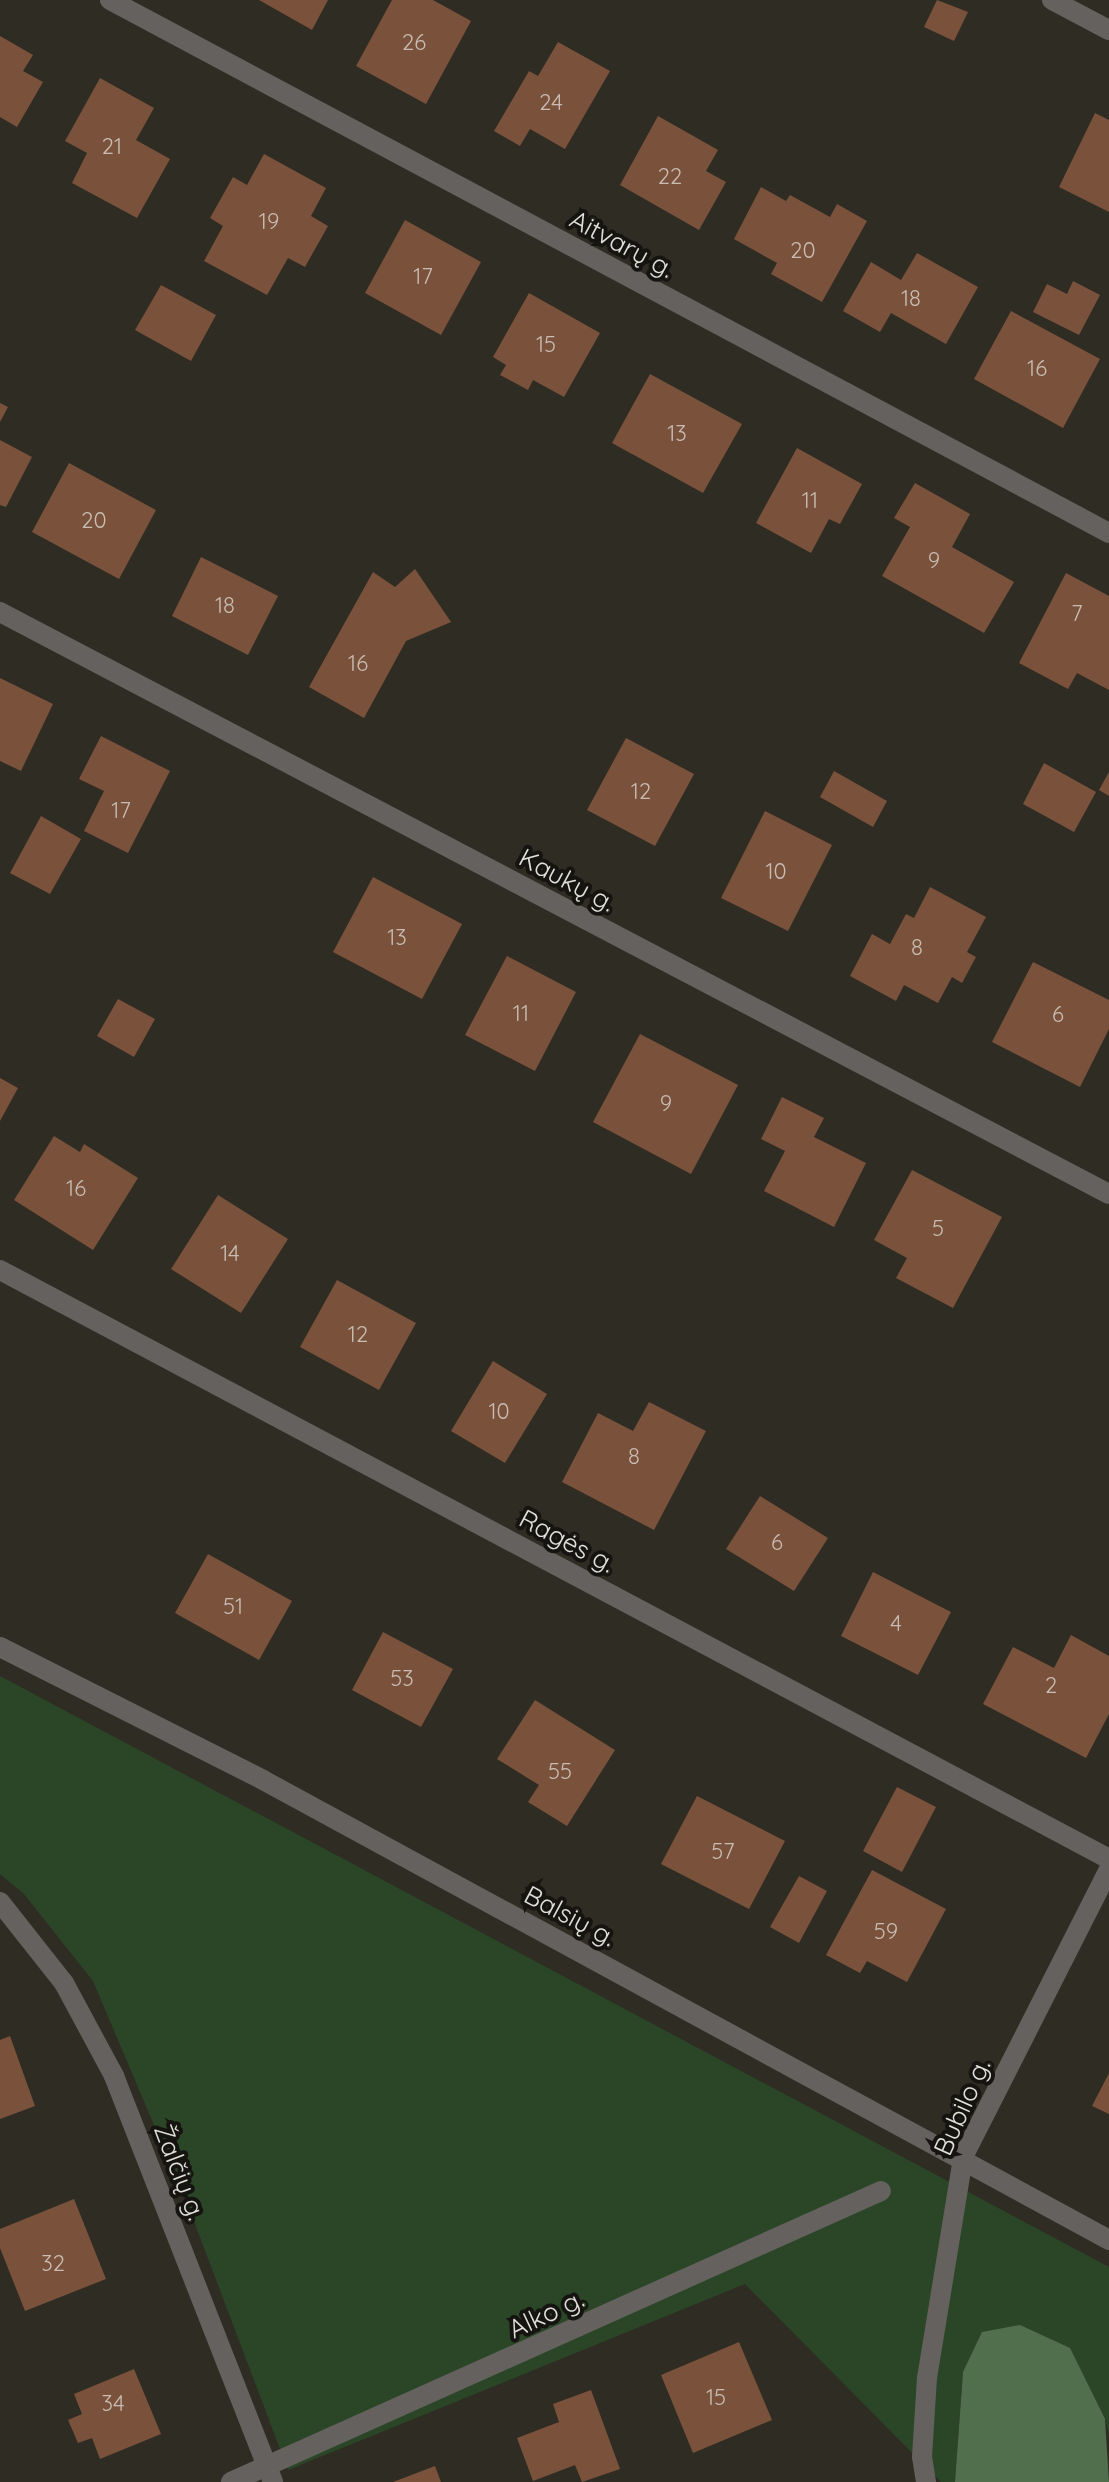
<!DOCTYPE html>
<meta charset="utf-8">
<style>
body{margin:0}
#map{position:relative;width:1109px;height:2482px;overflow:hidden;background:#2f2c24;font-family:Quicksand,sans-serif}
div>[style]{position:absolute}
.green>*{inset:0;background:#2a4626}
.forest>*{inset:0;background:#516f4d}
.building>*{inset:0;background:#7a523b}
.street>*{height:20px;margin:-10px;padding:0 10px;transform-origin:10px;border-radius:10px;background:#65615f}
span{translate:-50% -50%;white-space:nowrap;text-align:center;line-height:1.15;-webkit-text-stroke:8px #161411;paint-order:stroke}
.number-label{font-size:22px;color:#c8bcb3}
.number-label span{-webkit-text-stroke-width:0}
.street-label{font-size:26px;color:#e2e0db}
</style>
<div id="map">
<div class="green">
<i style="clip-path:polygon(0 1676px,1109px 2267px,1109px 2434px,1105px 2419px,963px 2372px,955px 2482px,941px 2482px,745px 2284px,288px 2470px,187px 2203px,93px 1981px,24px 1894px,0 1874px)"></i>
</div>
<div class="forest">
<i style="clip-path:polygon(1020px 2325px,1070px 2348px,1105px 2419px,1109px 2482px,955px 2482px,963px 2372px,982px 2332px)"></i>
</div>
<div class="building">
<i style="clip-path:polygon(259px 0,328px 0,312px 30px)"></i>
<i style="clip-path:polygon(392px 0,433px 0,471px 21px,426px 104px,356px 66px)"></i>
<i style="clip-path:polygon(937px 0,968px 12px,954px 41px,924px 27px)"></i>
<i style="clip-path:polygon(0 36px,33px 55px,23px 71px,43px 82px,17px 127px,0 117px)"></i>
<i style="clip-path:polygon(558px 42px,610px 71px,565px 149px,530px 129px,520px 146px,494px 131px,529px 71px,538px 76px)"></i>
<i style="clip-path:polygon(100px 78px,154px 108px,136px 140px,170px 159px,137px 218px,72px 183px,87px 153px,65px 141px)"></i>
<i style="clip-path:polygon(1095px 113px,1109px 120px,1109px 212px,1059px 187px)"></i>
<i style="clip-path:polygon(658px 116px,718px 150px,706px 171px,726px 182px,699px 230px,620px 185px)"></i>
<i style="clip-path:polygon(264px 154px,326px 188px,311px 216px,328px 226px,305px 267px,288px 258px,267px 295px,204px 261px,223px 226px,210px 218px,233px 177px,247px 185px)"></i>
<i style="clip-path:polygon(761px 187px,786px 201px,790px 195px,830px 217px,837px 204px,867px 221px,822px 302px,771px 274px,777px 263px,734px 239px)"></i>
<i style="clip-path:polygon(405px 220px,481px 262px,441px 335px,365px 293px)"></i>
<i style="clip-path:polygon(917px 253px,978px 287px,946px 344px,891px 313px,880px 332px,843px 311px,871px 262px,901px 280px)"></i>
<i style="clip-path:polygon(1073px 281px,1100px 295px,1079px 335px,1033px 312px,1047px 284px,1067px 294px)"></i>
<i style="clip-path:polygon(161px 285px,216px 315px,191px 361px,135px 330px)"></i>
<i style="clip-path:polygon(529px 293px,600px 333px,564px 397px,533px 380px,528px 390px,500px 375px,506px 365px,493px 357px)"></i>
<i style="clip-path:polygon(1011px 311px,1100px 359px,1063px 428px,974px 379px)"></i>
<i style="clip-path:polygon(650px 374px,742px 424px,703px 493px,612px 443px)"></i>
<i style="clip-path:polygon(0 403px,8px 407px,0 422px)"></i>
<i style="clip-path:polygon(0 440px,32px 457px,6px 507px,0 505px)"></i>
<i style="clip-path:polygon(797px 448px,862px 484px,840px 524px,829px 519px,811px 553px,756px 523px)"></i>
<i style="clip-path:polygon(69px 463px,156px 510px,119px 579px,32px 532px)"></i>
<i style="clip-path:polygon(915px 483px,970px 514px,952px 547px,1014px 582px,984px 633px,882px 576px,910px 527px,894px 518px)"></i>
<i style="clip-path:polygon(201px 557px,278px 596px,248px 655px,172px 616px)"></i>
<i style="clip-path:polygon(415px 569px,451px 622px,406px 641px,364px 718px,309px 687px,373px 572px,395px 587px)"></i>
<i style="clip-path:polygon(1066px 573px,1109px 596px,1109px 690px,1077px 673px,1068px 689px,1019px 663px)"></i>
<i style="clip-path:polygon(0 678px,53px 704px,21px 771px,0 761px)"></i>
<i style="clip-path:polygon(101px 736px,170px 771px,128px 853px,84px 831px,104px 791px,79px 779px)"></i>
<i style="clip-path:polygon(626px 738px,694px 774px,655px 846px,587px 810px)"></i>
<i style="clip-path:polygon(1044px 763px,1096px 792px,1074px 832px,1023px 804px)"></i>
<i style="clip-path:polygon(834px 771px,887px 801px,873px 827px,820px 797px)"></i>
<i style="clip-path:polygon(1109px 772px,1109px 796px,1099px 790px)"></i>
<i style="clip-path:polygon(765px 811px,832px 845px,788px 931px,721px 898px)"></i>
<i style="clip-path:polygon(41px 816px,81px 839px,50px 894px,10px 873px)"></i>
<i style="clip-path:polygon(373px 877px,462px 924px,422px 999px,333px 952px)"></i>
<i style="clip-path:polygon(930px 887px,986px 917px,967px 952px,976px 957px,962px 983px,952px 977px,938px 1003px,904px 985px,896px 1001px,850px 976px,872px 934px,890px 944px,906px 914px,914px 918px)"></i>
<i style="clip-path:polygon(507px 956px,576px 992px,535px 1071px,465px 1035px)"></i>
<i style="clip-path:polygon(1033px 962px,1109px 1000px,1109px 1029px,1080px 1087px,992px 1042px)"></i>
<i style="clip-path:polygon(118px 999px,155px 1019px,134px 1057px,97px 1036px)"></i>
<i style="clip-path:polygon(640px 1034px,738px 1085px,691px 1174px,593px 1122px)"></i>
<i style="clip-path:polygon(0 1078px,18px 1088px,0 1121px)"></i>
<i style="clip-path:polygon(782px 1097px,824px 1118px,814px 1137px,866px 1163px,834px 1227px,764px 1191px,785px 1151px,761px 1139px)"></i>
<i style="clip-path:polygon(54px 1136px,80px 1152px,84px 1144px,138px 1178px,93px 1250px,14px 1200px)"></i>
<i style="clip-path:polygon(912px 1170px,1002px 1217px,953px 1308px,896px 1278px,907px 1258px,874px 1240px)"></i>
<i style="clip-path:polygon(218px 1195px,288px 1239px,241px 1313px,171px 1269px)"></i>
<i style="clip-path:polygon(337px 1280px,416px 1323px,379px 1390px,300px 1347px)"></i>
<i style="clip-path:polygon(493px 1361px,547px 1394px,505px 1463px,451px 1431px)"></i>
<i style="clip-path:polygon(649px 1402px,706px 1431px,654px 1530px,562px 1482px,598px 1413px,633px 1431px)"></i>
<i style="clip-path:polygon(760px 1496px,828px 1538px,794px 1591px,726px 1549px)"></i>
<i style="clip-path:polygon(208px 1554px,292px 1601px,259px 1660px,175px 1613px)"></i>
<i style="clip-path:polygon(873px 1572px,951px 1612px,918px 1675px,841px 1636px)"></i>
<i style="clip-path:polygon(383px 1632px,453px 1669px,421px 1727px,352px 1690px)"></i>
<i style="clip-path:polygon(1071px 1635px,1109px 1656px,1109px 1714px,1086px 1758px,983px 1704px,1013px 1647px,1054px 1668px)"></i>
<i style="clip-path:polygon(535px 1700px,615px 1750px,567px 1826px,528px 1802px,539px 1785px,497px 1759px)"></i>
<i style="clip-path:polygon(897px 1787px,936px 1807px,902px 1872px,863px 1851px)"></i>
<i style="clip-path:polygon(697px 1796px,785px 1841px,749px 1909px,661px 1864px)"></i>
<i style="clip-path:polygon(872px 1870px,946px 1909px,907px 1982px,867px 1961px,860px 1973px,826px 1955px)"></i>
<i style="clip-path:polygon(799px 1876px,827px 1891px,799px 1943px,770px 1927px)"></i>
<i style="clip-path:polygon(10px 2036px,35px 2106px,0 2119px,0 2040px)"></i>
<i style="clip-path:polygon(1109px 2073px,1109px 2114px,1092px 2106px)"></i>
<i style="clip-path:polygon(74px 2199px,106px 2279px,25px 2311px,0 2248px,0 2229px)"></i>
<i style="clip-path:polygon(739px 2342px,772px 2420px,693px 2453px,661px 2375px)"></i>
<i style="clip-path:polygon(134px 2369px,161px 2434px,100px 2459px,92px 2438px,78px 2443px,68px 2420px,82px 2414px,74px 2394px)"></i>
<i style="clip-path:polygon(591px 2390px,620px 2469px,582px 2482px,575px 2465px,533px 2481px,517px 2438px,559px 2422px,553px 2404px)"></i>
<i style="clip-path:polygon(435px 2466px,441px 2482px,393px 2482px)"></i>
</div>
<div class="street">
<i style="left:110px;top:0;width:1132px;rotate:28.08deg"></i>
<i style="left:1052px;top:0;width:64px;rotate:27.8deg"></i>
<i style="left:0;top:612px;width:1252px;rotate:27.69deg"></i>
<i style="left:0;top:1270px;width:1256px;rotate:27.97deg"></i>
<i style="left:0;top:1647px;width:295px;rotate:26.8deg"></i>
<i style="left:263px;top:1780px;width:963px;rotate:28.53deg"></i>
<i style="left:0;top:1902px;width:103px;rotate:51.7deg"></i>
<i style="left:64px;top:1983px;width:106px;rotate:61.7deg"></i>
<i style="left:114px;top:2076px;width:436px;rotate:68.6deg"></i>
<i style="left:231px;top:2482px;width:712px;rotate:-24.12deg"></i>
<i style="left:926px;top:2482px;width:25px;rotate:-99deg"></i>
<i style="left:922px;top:2457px;width:79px;rotate:-86.4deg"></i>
<i style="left:927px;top:2378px;width:224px;rotate:-80.7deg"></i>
<i style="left:963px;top:2157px;width:323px;rotate:-63.1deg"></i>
</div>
<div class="number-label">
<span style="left:414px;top:43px">26</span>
<span style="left:551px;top:103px">24</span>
<span style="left:112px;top:147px">21</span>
<span style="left:670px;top:177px">22</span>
<span style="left:269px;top:222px">19</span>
<span style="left:803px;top:251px">20</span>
<span style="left:423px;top:277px">17</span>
<span style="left:911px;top:299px">18</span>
<span style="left:546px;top:345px">15</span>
<span style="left:1037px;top:369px">16</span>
<span style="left:677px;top:434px">13</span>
<span style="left:810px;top:501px">11</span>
<span style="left:94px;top:521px">20</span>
<span style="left:934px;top:561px">9</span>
<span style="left:225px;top:606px">18</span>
<span style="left:1077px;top:614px">7</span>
<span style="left:358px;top:664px">16</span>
<span style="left:641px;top:792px">12</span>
<span style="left:121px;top:811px">17</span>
<span style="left:776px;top:872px">10</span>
<span style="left:397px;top:938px">13</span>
<span style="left:917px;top:948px">8</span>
<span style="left:521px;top:1014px">11</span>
<span style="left:1058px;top:1015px">6</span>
<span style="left:666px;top:1104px">9</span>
<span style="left:76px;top:1189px">16</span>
<span style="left:938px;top:1229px">5</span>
<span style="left:230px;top:1254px">14</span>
<span style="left:358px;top:1335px">12</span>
<span style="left:499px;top:1412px">10</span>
<span style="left:634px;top:1457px">8</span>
<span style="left:777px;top:1543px">6</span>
<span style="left:233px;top:1607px">51</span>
<span style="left:896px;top:1624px">4</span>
<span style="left:402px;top:1679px">53</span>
<span style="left:1051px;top:1686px">2</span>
<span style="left:560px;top:1772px">55</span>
<span style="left:723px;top:1852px">57</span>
<span style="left:886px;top:1932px">59</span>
<span style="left:53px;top:2264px">32</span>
<span style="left:716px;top:2398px">15</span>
<span style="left:113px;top:2404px">34</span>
</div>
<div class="street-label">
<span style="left:622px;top:244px;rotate:28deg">Aitvarų g.</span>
<span style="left:567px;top:880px;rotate:28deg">Kaukų g.</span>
<span style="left:567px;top:1541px;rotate:28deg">Ragės g.</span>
<span style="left:570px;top:1916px;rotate:28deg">Balsių g.</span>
<span style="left:962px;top:2107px;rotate:-66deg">Bubilo g.</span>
<span style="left:180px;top:2172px;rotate:69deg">Žalčių g.</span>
<span style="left:546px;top:2314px;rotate:-25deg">Alko g.</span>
</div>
</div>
